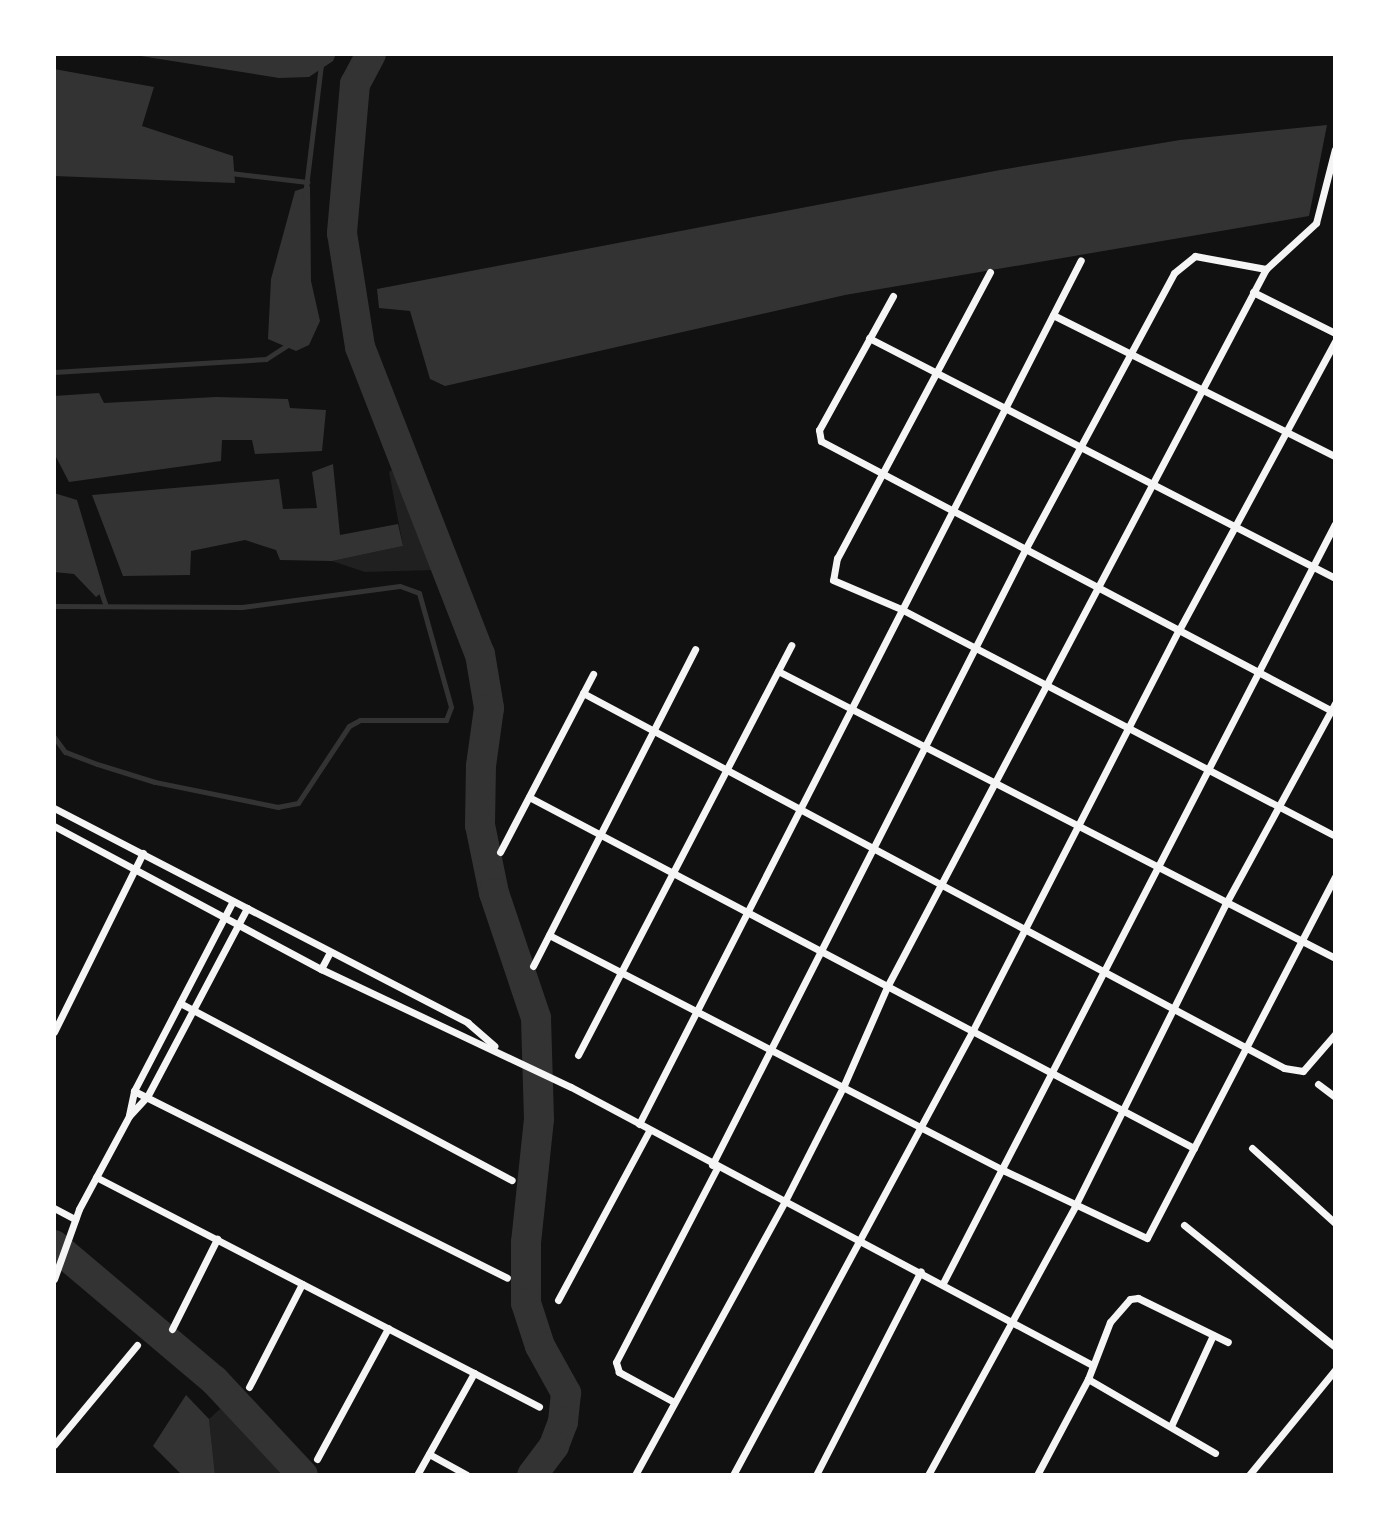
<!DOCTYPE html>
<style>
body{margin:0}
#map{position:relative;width:1389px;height:1529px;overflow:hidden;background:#111;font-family:Figtree,sans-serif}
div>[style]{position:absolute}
.green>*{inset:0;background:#202020}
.water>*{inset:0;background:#333}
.stream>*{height:5px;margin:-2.5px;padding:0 2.5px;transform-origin:2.5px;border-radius:2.5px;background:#333}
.river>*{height:30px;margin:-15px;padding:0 15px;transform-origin:15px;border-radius:15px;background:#333}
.minor>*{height:7px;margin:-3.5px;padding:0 3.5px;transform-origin:3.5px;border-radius:3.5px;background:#f5f5f5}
span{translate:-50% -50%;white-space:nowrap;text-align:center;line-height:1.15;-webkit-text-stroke:6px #fff;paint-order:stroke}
.frame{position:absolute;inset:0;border:56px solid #fff;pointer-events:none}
</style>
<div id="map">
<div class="green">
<i style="clip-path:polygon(403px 463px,435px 556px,433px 570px,365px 572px,332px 561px,403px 546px,389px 472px)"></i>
<i style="clip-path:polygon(220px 1409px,232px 1418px,284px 1475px,215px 1475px,209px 1419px)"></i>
</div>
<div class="water">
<i style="clip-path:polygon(128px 54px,336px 54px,333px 61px,309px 77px,279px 78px)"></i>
<i style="clip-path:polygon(54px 69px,154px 87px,142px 126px,233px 156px,235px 183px,54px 176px)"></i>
<i style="clip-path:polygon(1327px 125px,1309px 216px,845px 295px,445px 386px,430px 379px,410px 311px,379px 308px,377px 289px,1000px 170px,1180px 140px)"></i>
<i style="clip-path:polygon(310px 186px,311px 281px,320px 321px,309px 345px,296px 351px,268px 339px,271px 279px,295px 191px)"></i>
<i style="clip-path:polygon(99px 393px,104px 403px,216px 397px,288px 399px,290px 408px,326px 410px,322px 451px,255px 454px,252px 440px,222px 440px,221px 461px,69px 482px,54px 453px,54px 396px)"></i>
<i style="clip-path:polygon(333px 464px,340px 535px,398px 524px,403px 546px,332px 561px,280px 560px,276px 550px,245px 540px,191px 551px,190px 575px,123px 576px,92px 495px,279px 479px,283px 509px,317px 508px,312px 472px)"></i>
<i style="clip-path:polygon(54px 493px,77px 500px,104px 591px,96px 597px,74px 574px,54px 572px)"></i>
<i style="clip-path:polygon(186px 1395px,209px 1419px,215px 1475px,182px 1475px,153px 1446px)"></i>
</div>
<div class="stream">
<i style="left:230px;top:173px;width:78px;rotate:6.7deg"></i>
<i style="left:305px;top:195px;width:131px;rotate:-83deg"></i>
<i style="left:54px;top:372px;width:212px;rotate:-3.5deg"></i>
<i style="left:266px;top:359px;width:30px;rotate:-33deg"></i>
<i style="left:99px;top:586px;width:21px;rotate:71deg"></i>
<i style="left:54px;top:606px;width:188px;rotate:0.3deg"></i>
<i style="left:242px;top:607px;width:159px;rotate:-7.6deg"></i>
<i style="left:400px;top:586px;width:20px;rotate:20deg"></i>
<i style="left:419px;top:593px;width:118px;rotate:74.3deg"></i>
<i style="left:451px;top:707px;width:14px;rotate:111deg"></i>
<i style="left:446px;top:720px;width:86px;rotate:180deg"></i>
<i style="left:360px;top:720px;width:13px;rotate:151deg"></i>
<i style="left:349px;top:726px;width:92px;rotate:123.5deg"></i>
<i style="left:298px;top:803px;width:20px;rotate:169deg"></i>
<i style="left:278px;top:807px;width:126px;rotate:-168.5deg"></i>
<i style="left:155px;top:782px;width:61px;rotate:-162.8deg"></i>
<i style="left:97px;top:764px;width:34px;rotate:-159deg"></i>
<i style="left:65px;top:752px;width:19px;rotate:-126deg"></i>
</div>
<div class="river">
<i style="left:371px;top:54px;width:34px;rotate:118deg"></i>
<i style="left:355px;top:84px;width:150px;rotate:95deg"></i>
<i style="left:342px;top:233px;width:115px;rotate:81deg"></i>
<i style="left:360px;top:347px;width:330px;rotate:68.7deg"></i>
<i style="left:480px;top:654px;width:55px;rotate:80.5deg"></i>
<i style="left:489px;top:708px;width:59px;rotate:97.9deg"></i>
<i style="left:481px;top:766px;width:59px;rotate:91deg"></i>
<i style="left:480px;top:825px;width:69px;rotate:78.4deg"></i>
<i style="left:494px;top:893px;width:132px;rotate:71.4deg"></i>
<i style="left:536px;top:1018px;width:101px;rotate:88.3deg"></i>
<i style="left:539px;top:1119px;width:124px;rotate:96deg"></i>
<i style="left:526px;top:1242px;width:61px;rotate:90deg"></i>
<i style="left:526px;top:1303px;width:45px;rotate:72deg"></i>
<i style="left:540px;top:1346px;width:54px;rotate:61deg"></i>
<i style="left:566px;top:1393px;width:29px;rotate:96deg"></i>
<i style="left:563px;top:1422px;width:26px;rotate:111deg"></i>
<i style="left:554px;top:1446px;width:36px;rotate:127deg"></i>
<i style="left:54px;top:1245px;width:209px;rotate:40.2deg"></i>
<i style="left:214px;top:1380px;width:130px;rotate:46.9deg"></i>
</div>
<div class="minor">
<i style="left:990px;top:272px;width:324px;rotate:118.1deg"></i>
<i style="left:837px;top:558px;width:22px;rotate:100deg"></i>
<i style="left:833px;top:580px;width:74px;rotate:23.1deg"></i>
<i style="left:901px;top:609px;width:490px;rotate:27.6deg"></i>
<i style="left:1253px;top:292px;width:92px;rotate:26.6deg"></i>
<i style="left:893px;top:296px;width:153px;rotate:118.9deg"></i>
<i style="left:819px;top:430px;width:11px;rotate:80deg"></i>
<i style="left:821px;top:441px;width:580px;rotate:27.85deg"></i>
<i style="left:1053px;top:315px;width:315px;rotate:26.6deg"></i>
<i style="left:869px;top:338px;width:524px;rotate:27.25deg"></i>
<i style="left:778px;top:671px;width:627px;rotate:27.26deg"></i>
<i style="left:583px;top:693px;width:795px;rotate:28.14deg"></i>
<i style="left:1284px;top:1068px;width:19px;rotate:9deg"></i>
<i style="left:1303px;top:1071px;width:49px;rotate:-49.1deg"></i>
<i style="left:529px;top:797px;width:752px;rotate:27.83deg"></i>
<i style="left:54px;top:808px;width:466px;rotate:27.4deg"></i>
<i style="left:468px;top:1023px;width:35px;rotate:41deg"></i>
<i style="left:54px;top:826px;width:303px;rotate:28.2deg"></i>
<i style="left:321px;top:969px;width:276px;rotate:25.3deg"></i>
<i style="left:571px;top:1087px;width:591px;rotate:28.08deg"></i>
<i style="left:500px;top:852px;width:201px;rotate:-62.4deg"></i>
<i style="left:549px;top:935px;width:513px;rotate:27.36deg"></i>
<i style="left:1005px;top:1171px;width:157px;rotate:25.3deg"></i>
<i style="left:1147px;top:1238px;width:407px;rotate:-62.5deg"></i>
<i style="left:533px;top:966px;width:356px;rotate:-62.9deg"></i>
<i style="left:321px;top:969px;width:19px;rotate:-62deg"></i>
<i style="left:180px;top:1003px;width:376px;rotate:28.1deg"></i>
<i style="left:54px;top:1032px;width:200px;rotate:-63.6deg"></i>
<i style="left:578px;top:1055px;width:462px;rotate:-62.5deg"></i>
<i style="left:1318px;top:1084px;width:21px;rotate:37deg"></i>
<i style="left:134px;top:1091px;width:417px;rotate:26.6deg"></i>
<i style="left:129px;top:1115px;width:25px;rotate:-78deg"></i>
<i style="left:134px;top:1091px;width:214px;rotate:-62.5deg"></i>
<i style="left:639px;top:1124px;width:970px;rotate:-62.91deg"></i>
<i style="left:1252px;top:1148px;width:112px;rotate:42.1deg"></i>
<i style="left:712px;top:1165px;width:692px;rotate:-63.03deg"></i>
<i style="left:1026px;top:548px;width:312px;rotate:-61.7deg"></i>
<i style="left:1174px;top:273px;width:27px;rotate:-39deg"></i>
<i style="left:1195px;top:256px;width:72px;rotate:10.4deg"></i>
<i style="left:1266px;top:269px;width:68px;rotate:-42.6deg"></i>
<i style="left:1316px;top:223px;width:76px;rotate:-75.6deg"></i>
<i style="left:96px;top:1177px;width:499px;rotate:27.4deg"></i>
<i style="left:54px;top:1208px;width:24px;rotate:28deg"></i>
<i style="left:1184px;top:1225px;width:194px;rotate:38.9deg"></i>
<i style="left:54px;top:1279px;width:74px;rotate:-70.3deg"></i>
<i style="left:79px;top:1209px;width:106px;rotate:-61.7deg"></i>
<i style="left:129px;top:1116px;width:26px;rotate:-47deg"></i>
<i style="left:147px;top:1097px;width:214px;rotate:-62.1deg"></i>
<i style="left:943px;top:1283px;width:854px;rotate:-62.69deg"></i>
<i style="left:558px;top:1300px;width:192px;rotate:-61.7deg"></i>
<i style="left:172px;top:1329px;width:101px;rotate:-63.4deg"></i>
<i style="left:1088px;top:1379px;width:147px;rotate:30.2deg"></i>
<i style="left:249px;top:1387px;width:116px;rotate:-62.8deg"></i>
<i style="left:674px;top:1402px;width:63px;rotate:-151.4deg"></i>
<i style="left:619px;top:1372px;width:10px;rotate:-107deg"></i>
<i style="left:616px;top:1362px;width:219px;rotate:-62.5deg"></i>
<i style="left:1171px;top:1426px;width:100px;rotate:-65.2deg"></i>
<i style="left:54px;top:1445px;width:130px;rotate:-50.3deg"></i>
<i style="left:429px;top:1454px;width:43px;rotate:28.9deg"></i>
<i style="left:317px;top:1459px;width:149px;rotate:-61.5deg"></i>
<i style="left:417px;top:1475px;width:117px;rotate:-60.8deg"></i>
<i style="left:635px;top:1475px;width:312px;rotate:-61.3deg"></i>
<i style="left:785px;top:1201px;width:130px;rotate:-63deg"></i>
<i style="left:844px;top:1085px;width:109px;rotate:-66.3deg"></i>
<i style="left:888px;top:985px;width:810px;rotate:-62.17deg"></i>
<i style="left:733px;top:1475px;width:506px;rotate:-61.66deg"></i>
<i style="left:973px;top:1030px;width:450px;rotate:-62.8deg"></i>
<i style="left:1179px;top:630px;width:328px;rotate:-61.6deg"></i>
<i style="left:816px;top:1475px;width:229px;rotate:-62.8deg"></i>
<i style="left:928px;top:1475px;width:307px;rotate:-61.3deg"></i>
<i style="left:1075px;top:1206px;width:336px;rotate:-63.5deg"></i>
<i style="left:1225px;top:905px;width:230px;rotate:-61.4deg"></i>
<i style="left:1037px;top:1475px;width:109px;rotate:-62deg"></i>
<i style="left:1088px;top:1379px;width:61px;rotate:-68.9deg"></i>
<i style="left:1110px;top:1322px;width:30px;rotate:-49deg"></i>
<i style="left:1130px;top:1299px;width:8px;rotate:-7deg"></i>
<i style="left:1138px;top:1298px;width:100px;rotate:26.1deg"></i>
<i style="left:1249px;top:1475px;width:136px;rotate:-50.7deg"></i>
</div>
<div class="frame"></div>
</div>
